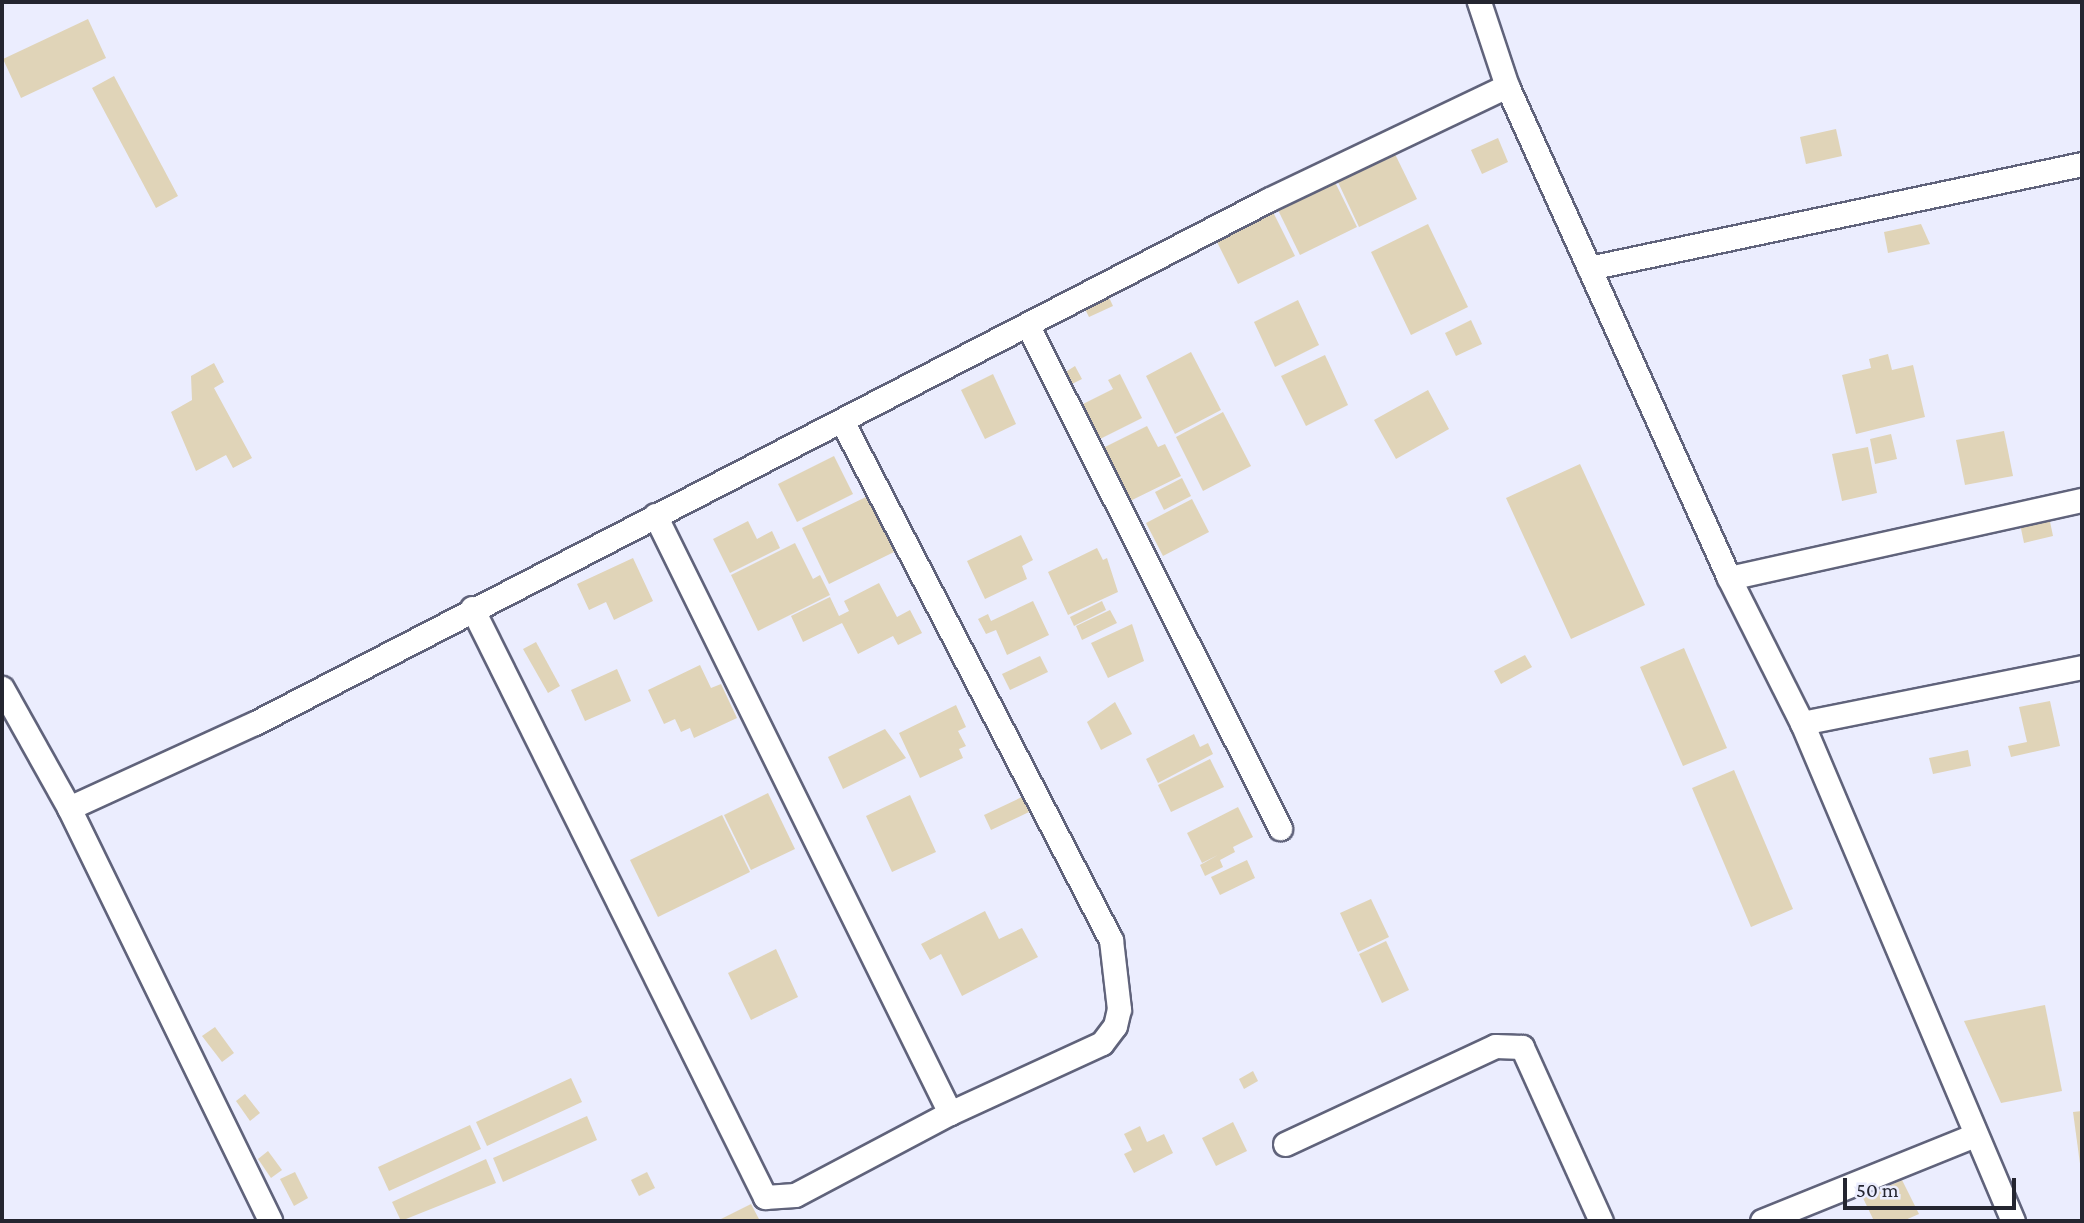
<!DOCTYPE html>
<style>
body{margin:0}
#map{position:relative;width:2084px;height:1223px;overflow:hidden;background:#ebedfe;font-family:"Crimson Pro",serif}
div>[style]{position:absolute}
.building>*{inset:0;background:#e0d4b8}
.roads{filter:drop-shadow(2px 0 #60637b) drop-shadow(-2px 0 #60637b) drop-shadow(0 2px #60637b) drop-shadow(0 -2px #60637b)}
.minor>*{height:23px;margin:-11.5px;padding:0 11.5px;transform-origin:11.5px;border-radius:11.5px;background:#fff}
span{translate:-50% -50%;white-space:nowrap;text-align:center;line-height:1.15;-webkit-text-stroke:5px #ebedfe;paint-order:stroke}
.frame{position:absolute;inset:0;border:4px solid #242530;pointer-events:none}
.scale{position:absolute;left:1843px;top:1178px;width:173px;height:32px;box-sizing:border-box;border:4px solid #242530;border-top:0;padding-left:9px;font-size:21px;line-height:24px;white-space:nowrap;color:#242530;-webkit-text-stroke:5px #ebedfe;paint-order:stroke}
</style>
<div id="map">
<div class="building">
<i style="clip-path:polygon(88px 19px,106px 58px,21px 98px,3px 59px)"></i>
<i style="clip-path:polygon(114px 76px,178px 196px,156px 208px,92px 88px)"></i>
<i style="clip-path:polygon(1836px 129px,1842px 156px,1806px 164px,1800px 137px)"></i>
<i style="clip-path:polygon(1498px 138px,1508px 162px,1482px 174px,1471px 150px)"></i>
<i style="clip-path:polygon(1394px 152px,1417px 199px,1359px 227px,1337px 180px)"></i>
<i style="clip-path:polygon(1334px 180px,1357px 227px,1300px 255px,1277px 208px)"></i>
<i style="clip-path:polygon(1272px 210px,1295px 256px,1238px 284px,1215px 238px)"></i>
<i style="clip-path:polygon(1428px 224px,1468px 307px,1411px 335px,1371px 252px)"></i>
<i style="clip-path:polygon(1921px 224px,1930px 244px,1888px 253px,1884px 232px)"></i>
<i style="clip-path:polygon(1105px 289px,1113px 306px,1089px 317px,1081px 301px)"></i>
<i style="clip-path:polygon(1298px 300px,1319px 345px,1275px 367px,1254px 322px)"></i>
<i style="clip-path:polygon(1471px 320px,1482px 344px,1456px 356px,1445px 333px)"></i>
<i style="clip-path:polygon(1191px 352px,1221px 410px,1175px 434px,1146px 376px)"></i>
<i style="clip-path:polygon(1888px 354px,1892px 370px,1913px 365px,1925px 417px,1856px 434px,1842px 375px,1871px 368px,1869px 359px)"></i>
<i style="clip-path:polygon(1325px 355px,1348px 405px,1306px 426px,1281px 376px)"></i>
<i style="clip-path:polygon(214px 363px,224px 382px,214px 388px,252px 458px,233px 468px,226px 455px,196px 471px,171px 412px,192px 400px,191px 376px)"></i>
<i style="clip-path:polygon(1075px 366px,1082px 379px,1070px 385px,1064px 373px)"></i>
<i style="clip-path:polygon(993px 374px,1016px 424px,985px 439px,961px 390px)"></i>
<i style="clip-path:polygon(1120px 374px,1142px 418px,1096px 441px,1079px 406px,1113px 389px,1108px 380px)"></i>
<i style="clip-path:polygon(1428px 390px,1449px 429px,1396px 459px,1374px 420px)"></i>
<i style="clip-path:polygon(1223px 412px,1251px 466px,1203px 491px,1176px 437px)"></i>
<i style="clip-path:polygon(1147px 426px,1158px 447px,1165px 444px,1181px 476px,1126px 503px,1099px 450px)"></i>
<i style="clip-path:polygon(2004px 431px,2013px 476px,1965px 485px,1956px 440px)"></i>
<i style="clip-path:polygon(1891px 434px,1897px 459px,1875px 464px,1870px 439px)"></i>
<i style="clip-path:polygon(1868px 447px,1877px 493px,1842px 501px,1832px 454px)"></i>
<i style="clip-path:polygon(834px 456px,853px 494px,797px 522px,778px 484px)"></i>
<i style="clip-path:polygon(1580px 464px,1645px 605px,1571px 639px,1506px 498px)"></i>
<i style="clip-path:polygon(1182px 478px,1191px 496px,1164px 510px,1155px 492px)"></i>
<i style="clip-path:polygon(868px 496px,894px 552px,829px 584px,802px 528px)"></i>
<i style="clip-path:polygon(1192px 499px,1209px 532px,1163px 556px,1146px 523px)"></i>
<i style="clip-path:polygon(2048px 512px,2053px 536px,2024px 543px,2019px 519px)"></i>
<i style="clip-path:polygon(748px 521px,757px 539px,772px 531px,780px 548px,730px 573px,713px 539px)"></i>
<i style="clip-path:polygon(1021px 535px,1033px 560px,1022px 566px,1027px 579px,985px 599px,967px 561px)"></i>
<i style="clip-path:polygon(795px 543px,813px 579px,820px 575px,830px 595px,758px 631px,731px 575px)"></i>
<i style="clip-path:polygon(1097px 548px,1103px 560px,1107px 558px,1118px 592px,1068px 615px,1048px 572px)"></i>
<i style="clip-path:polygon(633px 558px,653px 601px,614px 620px,606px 602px,589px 610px,577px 584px)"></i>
<i style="clip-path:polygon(879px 583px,897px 617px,910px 610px,922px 633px,898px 645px,893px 636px,858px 654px,842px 623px,803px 642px,791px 616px,830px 597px,839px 616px,849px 611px,844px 601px)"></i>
<i style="clip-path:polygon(1033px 601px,1049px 635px,1007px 655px,996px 630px,986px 634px,978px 619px,988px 614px,991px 621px)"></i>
<i style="clip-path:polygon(1102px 601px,1106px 610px,1074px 626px,1070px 617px)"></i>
<i style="clip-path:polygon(1110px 610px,1117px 623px,1082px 640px,1076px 626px)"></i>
<i style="clip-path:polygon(1132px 624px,1144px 661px,1108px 678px,1091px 643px)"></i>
<i style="clip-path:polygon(536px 642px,560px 686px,548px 693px,523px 649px)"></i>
<i style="clip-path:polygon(1684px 648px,1727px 748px,1683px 766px,1640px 667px)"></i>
<i style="clip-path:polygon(1525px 655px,1532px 667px,1501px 684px,1494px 671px)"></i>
<i style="clip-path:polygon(1040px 656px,1048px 672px,1010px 690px,1002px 674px)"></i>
<i style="clip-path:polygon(700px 665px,711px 688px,721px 684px,737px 718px,694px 738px,690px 728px,681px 732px,675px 719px,664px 724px,648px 690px)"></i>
<i style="clip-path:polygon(617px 669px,631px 701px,585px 721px,571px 690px)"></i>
<i style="clip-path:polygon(2050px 701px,2060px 746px,2011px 757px,2008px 746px,2027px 742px,2019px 707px)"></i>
<i style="clip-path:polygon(1115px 702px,1132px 734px,1101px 750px,1087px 722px)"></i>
<i style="clip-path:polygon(956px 705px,966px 727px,958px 731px,966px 746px,959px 749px,963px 758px,920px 778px,899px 733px)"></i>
<i style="clip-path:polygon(885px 729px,906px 758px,843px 789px,828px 757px)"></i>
<i style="clip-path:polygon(1194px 734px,1200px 747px,1208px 743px,1213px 754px,1158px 783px,1146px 759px)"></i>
<i style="clip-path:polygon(1968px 750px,1971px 766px,1933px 774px,1929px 758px)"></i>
<i style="clip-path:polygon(1210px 759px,1224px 787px,1171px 812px,1158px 785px)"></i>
<i style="clip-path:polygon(1734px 770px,1793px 909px,1751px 927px,1692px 788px)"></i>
<i style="clip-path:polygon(768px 793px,795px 849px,751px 870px,724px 815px)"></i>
<i style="clip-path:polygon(910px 795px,936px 852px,892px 872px,866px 816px)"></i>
<i style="clip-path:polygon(1022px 797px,1029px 812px,991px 830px,984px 815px)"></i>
<i style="clip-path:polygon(1238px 807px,1253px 837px,1233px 847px,1235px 852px,1220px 860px,1223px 867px,1205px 876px,1200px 865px,1218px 855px,1202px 863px,1187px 833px)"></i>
<i style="clip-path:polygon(722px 815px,750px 872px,658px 917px,630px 860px)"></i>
<i style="clip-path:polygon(1247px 860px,1255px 878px,1220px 895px,1211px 877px)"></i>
<i style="clip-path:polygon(1371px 899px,1389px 937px,1358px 952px,1340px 913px)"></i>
<i style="clip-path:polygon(985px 911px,999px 939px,1022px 928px,1038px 957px,962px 996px,941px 954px,930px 960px,921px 944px)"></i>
<i style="clip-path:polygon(1386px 941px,1409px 990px,1382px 1003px,1359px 954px)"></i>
<i style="clip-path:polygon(776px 949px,798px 997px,751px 1020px,728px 973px)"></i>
<i style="clip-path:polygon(2045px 1005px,2062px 1091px,2001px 1103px,1964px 1021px)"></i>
<i style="clip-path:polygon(215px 1027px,234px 1053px,222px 1062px,202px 1036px)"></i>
<i style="clip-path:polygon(1253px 1071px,1258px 1081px,1244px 1089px,1239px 1079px)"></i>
<i style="clip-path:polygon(571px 1078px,582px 1102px,487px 1146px,476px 1122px)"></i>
<i style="clip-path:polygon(245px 1094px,260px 1113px,250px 1121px,236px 1101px)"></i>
<i style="clip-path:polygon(2082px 1111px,2082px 1171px,2081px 1171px,2073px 1112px)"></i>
<i style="clip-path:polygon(587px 1116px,597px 1140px,503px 1182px,493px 1158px)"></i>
<i style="clip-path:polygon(1233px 1122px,1247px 1151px,1216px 1166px,1202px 1138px)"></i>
<i style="clip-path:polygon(470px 1125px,481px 1149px,389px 1191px,378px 1167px)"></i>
<i style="clip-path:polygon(1140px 1126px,1147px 1142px,1164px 1134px,1173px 1153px,1134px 1173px,1124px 1154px,1132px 1150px,1124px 1134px)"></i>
<i style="clip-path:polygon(268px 1151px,282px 1170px,271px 1178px,258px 1159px)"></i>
<i style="clip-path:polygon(486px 1159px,496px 1183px,401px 1221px,392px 1202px)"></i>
<i style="clip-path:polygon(295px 1172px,308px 1198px,294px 1206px,280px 1179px)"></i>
<i style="clip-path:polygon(647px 1172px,655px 1188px,639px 1196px,631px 1180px)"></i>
<i style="clip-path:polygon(1902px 1180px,1919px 1214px,1903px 1221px,1874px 1221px,1863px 1198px)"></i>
<i style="clip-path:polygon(751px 1204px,760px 1221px,717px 1221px)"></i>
</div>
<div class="roads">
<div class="minor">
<i style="left:1479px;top:2px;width:89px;rotate:71.6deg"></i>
<i style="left:1507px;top:86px;width:540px;rotate:65.71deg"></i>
<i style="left:1729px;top:578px;width:162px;rotate:63.3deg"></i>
<i style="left:1802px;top:723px;width:541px;rotate:67.04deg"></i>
<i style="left:1589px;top:268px;width:504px;rotate:-11.91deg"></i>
<i style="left:1028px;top:326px;width:562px;rotate:63.34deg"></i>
<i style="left:655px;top:515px;width:667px;rotate:63.74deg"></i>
<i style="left:1729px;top:578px;width:362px;rotate:-12.5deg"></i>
<i style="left:472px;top:608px;width:658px;rotate:63.55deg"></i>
<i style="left:765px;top:1197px;width:30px;rotate:-4deg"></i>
<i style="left:795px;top:1195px;width:175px;rotate:-27.9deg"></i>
<i style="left:950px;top:1113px;width:167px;rotate:-24.7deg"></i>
<i style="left:1102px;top:1043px;width:21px;rotate:-53deg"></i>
<i style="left:1115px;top:1026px;width:17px;rotate:-77deg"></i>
<i style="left:1119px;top:1009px;width:69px;rotate:-96.6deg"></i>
<i style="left:1111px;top:940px;width:585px;rotate:-117.4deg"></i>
<i style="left:2px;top:688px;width:137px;rotate:60.8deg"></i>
<i style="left:69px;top:808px;width:459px;rotate:64deg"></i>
<i style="left:1802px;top:723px;width:286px;rotate:-11.3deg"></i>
<i style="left:69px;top:808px;width:205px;rotate:-24.6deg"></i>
<i style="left:255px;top:723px;width:1140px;rotate:-27.31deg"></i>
<i style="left:1268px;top:200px;width:265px;rotate:-25.5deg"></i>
<i style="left:1285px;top:1144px;width:232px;rotate:-25deg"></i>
<i style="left:1495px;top:1046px;width:27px;rotate:2deg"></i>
<i style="left:1522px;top:1047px;width:191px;rotate:65.6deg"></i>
<i style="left:1762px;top:1221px;width:230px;rotate:-22deg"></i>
</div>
</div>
<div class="frame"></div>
<div class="scale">50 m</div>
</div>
